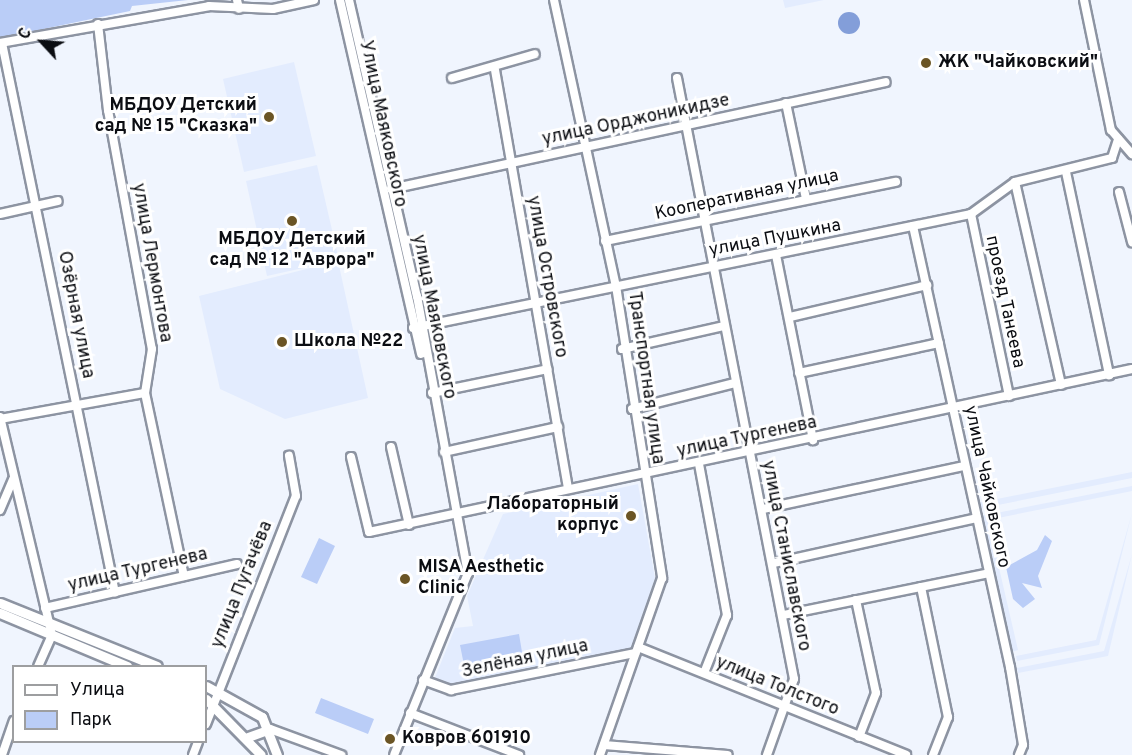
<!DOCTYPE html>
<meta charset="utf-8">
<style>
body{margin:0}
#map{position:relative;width:1132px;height:755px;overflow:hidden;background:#f0f5fe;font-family:Overpass,sans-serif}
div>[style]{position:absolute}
.built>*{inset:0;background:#e3ecfe}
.green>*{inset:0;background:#bacdf7}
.water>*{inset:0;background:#839ed9}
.round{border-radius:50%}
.roads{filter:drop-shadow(2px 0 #8d94a2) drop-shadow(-2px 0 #8d94a2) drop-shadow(0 2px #8d94a2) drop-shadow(0 -2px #8d94a2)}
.minor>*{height:8px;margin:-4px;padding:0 4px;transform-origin:4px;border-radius:4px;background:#fff}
.major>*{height:9px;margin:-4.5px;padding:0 4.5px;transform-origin:4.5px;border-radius:4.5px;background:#fff}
.dots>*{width:16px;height:16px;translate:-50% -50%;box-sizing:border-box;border:3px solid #fff;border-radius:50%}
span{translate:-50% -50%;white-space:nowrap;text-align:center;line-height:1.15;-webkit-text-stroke:6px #fff;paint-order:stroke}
.poi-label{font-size:18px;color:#0b0d12;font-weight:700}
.left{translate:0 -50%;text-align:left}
.right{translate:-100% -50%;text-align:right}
.street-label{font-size:18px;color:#0b0d12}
.legend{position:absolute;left:12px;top:665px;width:195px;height:78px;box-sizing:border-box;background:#fff;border:2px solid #9d9ea0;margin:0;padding:8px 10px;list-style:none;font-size:18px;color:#0b0d12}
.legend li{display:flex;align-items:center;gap:12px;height:30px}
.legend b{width:30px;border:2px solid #9d9ea0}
.north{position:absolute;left:12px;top:12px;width:60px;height:60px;-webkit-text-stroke:4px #fff;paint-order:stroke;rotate:296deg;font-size:16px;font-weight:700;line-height:24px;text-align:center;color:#0b0d12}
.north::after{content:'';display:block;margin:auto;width:21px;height:27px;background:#0b0d12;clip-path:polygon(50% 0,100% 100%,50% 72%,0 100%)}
</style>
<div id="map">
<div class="built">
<i style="clip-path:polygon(783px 0,824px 0,785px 8px)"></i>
<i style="clip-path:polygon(294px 62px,316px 156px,244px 172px,223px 79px)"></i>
<i style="clip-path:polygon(317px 165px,339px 260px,267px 276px,246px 181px)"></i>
<i style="clip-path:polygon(338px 261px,368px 398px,285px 419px,220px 389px,199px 296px)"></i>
<i style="clip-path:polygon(1132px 472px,1132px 478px,978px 509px,977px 503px)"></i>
<i style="clip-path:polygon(638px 484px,655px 578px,633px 649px,452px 687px,434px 680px,455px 628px,473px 626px,467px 596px,503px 514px)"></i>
<i style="clip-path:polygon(1132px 486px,1132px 491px,988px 520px,1018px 650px,1012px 652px,981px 516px)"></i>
<i style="clip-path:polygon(1132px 513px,1099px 645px,1017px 661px,1016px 656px,1096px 640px)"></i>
<i style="clip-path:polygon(1132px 554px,1108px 656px,1018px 673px,1017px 668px,1104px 651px)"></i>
</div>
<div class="green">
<i style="clip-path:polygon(0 0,188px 0,132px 6px,130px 11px,0 38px)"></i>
<i style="clip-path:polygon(1045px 535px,1052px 541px,1038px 576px,1042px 588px,1022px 583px,1035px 599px,1023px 608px,1013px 599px,1006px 567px,1037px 550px)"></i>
<i style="clip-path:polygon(319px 538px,335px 546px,317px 584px,301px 577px)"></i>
<i style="clip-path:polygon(519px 634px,523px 658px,465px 670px,460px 645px)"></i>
<i style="clip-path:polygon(321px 698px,374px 719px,368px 734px,315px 713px)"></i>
</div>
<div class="water">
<i class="round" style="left:838px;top:12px;width:22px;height:22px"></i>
</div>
<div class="roads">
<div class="minor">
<i style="left:237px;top:0;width:9px;rotate:77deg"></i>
<i style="left:340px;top:0;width:363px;rotate:77.1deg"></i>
<i style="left:349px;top:0;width:304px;rotate:77.1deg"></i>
<i style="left:417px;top:296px;width:282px;rotate:79.6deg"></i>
<i style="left:468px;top:573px;width:196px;rotate:112.1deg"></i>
<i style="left:554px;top:0;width:293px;rotate:77.8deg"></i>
<i style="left:616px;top:286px;width:296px;rotate:81deg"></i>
<i style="left:662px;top:578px;width:188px;rotate:109.3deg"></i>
<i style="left:1084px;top:0;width:133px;rotate:78.3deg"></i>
<i style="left:1111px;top:130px;width:32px;rotate:49deg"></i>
<i style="left:98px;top:24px;width:87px;rotate:83.4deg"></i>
<i style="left:108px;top:110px;width:243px;rotate:79.6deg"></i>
<i style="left:152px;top:349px;width:45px;rotate:99deg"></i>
<i style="left:145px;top:393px;width:187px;rotate:78deg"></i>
<i style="left:0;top:43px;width:212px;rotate:-10deg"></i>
<i style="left:209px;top:6px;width:64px;rotate:2.7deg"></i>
<i style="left:273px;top:9px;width:42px;rotate:-12.4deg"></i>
<i style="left:2px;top:43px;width:561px;rotate:78.39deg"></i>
<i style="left:495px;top:70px;width:424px;rotate:80.1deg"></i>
<i style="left:452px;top:78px;width:86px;rotate:-16.1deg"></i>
<i style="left:677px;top:78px;width:612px;rotate:78.98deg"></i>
<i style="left:794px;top:679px;width:81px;rotate:109.6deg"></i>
<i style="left:786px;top:103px;width:98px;rotate:78.2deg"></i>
<i style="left:1066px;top:172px;width:208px;rotate:78deg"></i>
<i style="left:1015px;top:182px;width:208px;rotate:77.2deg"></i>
<i style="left:391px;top:189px;width:506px;rotate:-12.2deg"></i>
<i style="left:1119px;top:192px;width:52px;rotate:75.4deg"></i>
<i style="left:0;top:214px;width:59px;rotate:-12.6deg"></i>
<i style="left:971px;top:214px;width:186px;rotate:78.2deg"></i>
<i style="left:913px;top:226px;width:452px;rotate:77.6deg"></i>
<i style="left:1010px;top:667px;width:79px;rotate:80.5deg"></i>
<i style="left:1023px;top:745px;width:11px;rotate:112deg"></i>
<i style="left:605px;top:241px;width:297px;rotate:-11.5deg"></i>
<i style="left:776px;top:255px;width:189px;rotate:78.7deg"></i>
<i style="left:790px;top:317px;width:141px;rotate:-13.1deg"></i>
<i style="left:413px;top:328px;width:570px;rotate:-11.55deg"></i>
<i style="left:971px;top:214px;width:54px;rotate:-36deg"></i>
<i style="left:1015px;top:182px;width:100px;rotate:-13.9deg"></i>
<i style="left:1112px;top:158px;width:20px;rotate:-72deg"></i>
<i style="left:622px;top:349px;width:105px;rotate:-12.7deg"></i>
<i style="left:799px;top:373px;width:143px;rotate:-12.1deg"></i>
<i style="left:432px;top:393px;width:118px;rotate:-11.7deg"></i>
<i style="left:632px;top:409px;width:106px;rotate:-14.2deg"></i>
<i style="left:0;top:417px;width:224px;rotate:76.6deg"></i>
<i style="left:52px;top:635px;width:34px;rotate:114deg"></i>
<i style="left:0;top:419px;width:147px;rotate:-10.2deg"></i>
<i style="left:391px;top:447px;width:80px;rotate:77deg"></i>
<i style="left:444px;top:452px;width:117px;rotate:-12.4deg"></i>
<i style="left:351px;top:457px;width:77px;rotate:76.5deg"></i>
<i style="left:369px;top:532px;width:780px;rotate:-12.06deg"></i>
<i style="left:699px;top:464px;width:154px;rotate:79.5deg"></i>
<i style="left:727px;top:615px;width:62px;rotate:111.6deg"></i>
<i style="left:763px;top:509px;width:206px;rotate:-12.1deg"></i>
<i style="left:0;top:510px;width:34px;rotate:-67deg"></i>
<i style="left:774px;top:563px;width:208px;rotate:-12.5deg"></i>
<i style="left:921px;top:587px;width:133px;rotate:78.3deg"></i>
<i style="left:948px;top:717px;width:41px;rotate:111.5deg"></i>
<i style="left:856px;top:600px;width:95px;rotate:77.9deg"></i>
<i style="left:876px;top:693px;width:47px;rotate:111.1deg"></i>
<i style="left:45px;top:608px;width:197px;rotate:-12.9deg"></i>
<i style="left:783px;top:615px;width:210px;rotate:-11.5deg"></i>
<i style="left:638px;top:647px;width:289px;rotate:21.9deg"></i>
<i style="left:423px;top:680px;width:30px;rotate:20deg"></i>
<i style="left:451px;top:690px;width:188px;rotate:-11.4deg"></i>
<i style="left:410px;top:713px;width:117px;rotate:21.1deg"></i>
<i style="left:206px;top:724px;width:245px;rotate:-68.5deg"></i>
<i style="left:296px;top:496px;width:41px;rotate:-99.9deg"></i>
<i style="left:270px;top:729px;width:76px;rotate:20.1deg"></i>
<i style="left:604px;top:745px;width:124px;rotate:4.6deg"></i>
<i style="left:2px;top:755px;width:36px;rotate:-71deg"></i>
<i style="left:193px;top:755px;width:14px;rotate:-69deg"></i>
</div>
<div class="major">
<i style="left:0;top:603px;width:169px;rotate:21.9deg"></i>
<i style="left:0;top:613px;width:138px;rotate:22.7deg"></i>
<i style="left:206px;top:686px;width:64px;rotate:29deg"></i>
<i style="left:262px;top:717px;width:41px;rotate:68.5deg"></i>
<i style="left:206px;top:699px;width:78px;rotate:45.5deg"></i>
<i style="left:248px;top:737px;width:23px;rotate:-20deg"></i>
</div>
</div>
<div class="dots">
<i style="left:926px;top:63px;background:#6b5525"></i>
<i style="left:269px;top:117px;background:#6b5525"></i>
<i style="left:292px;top:221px;background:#6b5525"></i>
<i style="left:282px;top:342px;background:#6b5525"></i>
<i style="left:631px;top:516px;background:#6b5525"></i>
<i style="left:405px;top:579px;background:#6b5525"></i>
<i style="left:390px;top:739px;background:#6b5525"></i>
</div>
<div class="poi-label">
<span class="left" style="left:938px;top:63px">ЖК "Чайковский"</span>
<span class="right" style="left:257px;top:117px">МБДОУ Детский<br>сад № 15 "Сказка"</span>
<span style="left:292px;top:251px">МБДОУ Детский<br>сад № 12 "Аврора"</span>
<span class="left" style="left:294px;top:342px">Школа №22</span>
<span class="right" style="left:619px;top:516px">Лабораторный<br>корпус</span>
<span class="left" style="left:418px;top:579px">MISA Aesthetic<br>Clinic</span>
<span class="left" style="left:402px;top:739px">Ковров 601910</span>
</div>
<div class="street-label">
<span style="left:636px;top:121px;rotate:-12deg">улица Орджоникидзе</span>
<span style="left:382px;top:124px;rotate:78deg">Улица Маяковского</span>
<span style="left:747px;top:196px;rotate:-12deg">Кооперативная улица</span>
<span style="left:775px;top:239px;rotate:-11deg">улица Пушкина</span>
<span style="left:151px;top:263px;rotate:80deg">улица Лермонтова</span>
<span style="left:546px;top:277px;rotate:80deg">улица Островского</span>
<span style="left:1004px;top:302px;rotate:78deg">проезд Танеева</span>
<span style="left:75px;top:315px;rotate:79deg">Озёрная улица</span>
<span style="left:433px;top:317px;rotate:79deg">улица Маяковского</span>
<span style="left:645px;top:378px;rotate:82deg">Транспортная улица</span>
<span style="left:747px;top:438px;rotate:-12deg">улица Тургенева</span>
<span style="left:986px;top:487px;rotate:78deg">улица Чайковского</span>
<span style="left:785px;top:556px;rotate:79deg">улица Станиславского</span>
<span style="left:138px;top:571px;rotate:-13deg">улица Тургенева</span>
<span style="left:243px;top:585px;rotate:-68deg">улица Пугачёва</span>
<span style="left:525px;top:660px;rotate:-12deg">Зелёная улица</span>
<span style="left:777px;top:687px;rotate:22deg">улица Толстого</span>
</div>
<ul class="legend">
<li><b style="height:8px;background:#fff"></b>Улица</li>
<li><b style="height:16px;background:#bacdf7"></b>Парк</li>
</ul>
<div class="north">С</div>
</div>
